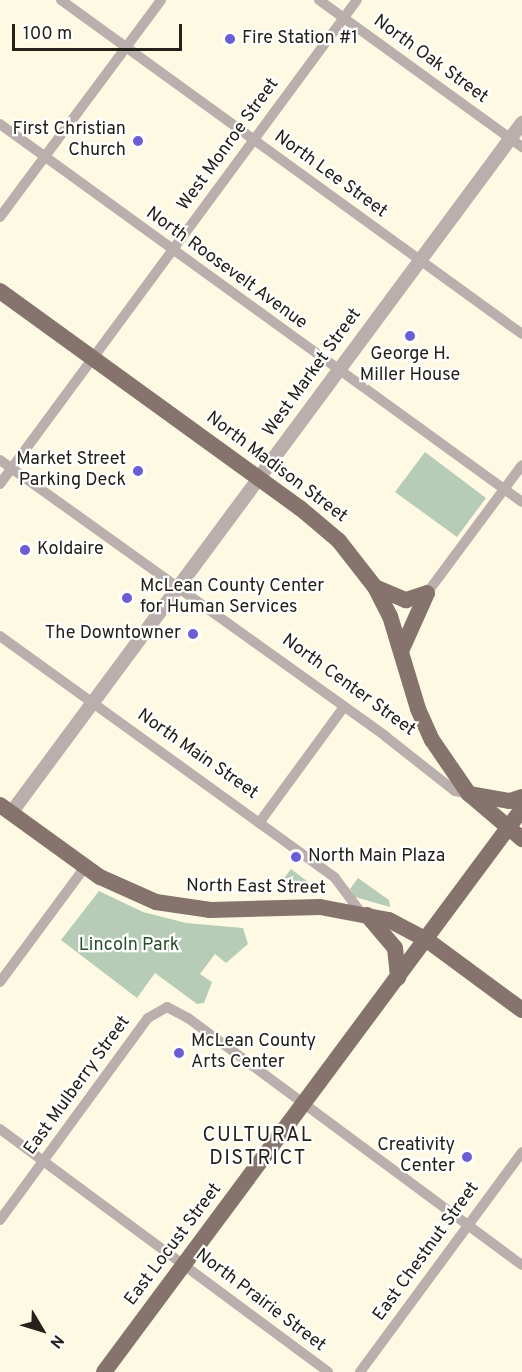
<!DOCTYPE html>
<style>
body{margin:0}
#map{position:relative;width:522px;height:1372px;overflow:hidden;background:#fef9e2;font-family:Overpass,sans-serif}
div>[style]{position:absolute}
.green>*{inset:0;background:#b6ccb6}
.minor>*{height:10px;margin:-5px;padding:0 5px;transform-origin:5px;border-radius:5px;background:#bbafad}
.tertiary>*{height:14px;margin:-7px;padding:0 7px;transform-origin:7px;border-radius:7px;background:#bbafad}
.primary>*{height:16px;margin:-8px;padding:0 8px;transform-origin:8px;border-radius:8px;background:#87736e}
.dots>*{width:16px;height:16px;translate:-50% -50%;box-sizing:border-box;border:3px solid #fff;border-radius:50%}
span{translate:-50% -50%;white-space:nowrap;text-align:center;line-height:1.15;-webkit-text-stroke:4.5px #fff;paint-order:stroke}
.poi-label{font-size:18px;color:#232119}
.left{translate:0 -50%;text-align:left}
.right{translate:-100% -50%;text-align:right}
.street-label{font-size:18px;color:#232119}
.park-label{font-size:18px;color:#294e2d}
.neighbourhood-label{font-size:20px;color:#232119;letter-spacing:1.5px}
.north{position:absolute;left:12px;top:1300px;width:60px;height:60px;-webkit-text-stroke:4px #fff;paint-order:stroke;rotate:128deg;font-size:16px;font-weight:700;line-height:24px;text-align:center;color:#232119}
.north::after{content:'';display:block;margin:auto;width:21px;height:27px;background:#232119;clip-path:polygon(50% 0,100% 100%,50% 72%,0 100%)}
.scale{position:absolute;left:12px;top:24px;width:170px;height:27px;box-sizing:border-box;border:3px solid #232119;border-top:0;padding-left:8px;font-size:18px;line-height:21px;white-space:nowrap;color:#232119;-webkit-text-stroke:4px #fff;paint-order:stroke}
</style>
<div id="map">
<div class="green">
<i style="clip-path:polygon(425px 452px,486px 498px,457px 537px,395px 492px)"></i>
<i style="clip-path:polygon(291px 869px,320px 891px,275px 890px)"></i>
<i style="clip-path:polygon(358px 878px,389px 900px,390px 907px,355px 897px,350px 889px)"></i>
<i style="clip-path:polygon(99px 891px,143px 912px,186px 923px,243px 928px,248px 944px,226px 963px,215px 954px,200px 974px,212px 982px,204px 1003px,197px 1004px,155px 973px,137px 998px,61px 940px)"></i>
</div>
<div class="minor">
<i style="left:61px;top:0;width:569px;rotate:35.92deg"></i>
<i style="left:319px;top:0;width:251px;rotate:35.9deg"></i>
<i style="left:0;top:124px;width:644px;rotate:35.91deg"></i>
<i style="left:0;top:217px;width:270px;rotate:-53.4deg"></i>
<i style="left:0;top:460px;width:474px;rotate:35.6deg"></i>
<i style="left:385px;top:736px;width:89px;rotate:38.2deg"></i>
<i style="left:455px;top:791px;width:14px;rotate:12deg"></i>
<i style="left:0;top:484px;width:601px;rotate:-53.59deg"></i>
<i style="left:427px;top:593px;width:159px;rotate:-53.4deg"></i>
<i style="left:0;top:636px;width:413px;rotate:35.8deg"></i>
<i style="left:335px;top:878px;width:45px;rotate:53.1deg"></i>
<i style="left:259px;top:823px;width:144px;rotate:-53.8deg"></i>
<i style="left:0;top:982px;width:143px;rotate:-53.5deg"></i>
<i style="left:0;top:1129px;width:408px;rotate:36.5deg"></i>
<i style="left:0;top:1220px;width:250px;rotate:-53.8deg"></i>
<i style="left:148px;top:1018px;width:22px;rotate:-30deg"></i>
<i style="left:167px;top:1007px;width:24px;rotate:28deg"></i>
<i style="left:188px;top:1018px;width:415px;rotate:36.5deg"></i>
<i style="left:360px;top:1372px;width:273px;rotate:-53.6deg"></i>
</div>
<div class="tertiary">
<i style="left:11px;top:813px;width:859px;rotate:-53.48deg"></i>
</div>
<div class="primary">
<i style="left:0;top:291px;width:370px;rotate:35.9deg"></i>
<i style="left:300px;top:508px;width:51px;rotate:40.2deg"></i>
<i style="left:339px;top:541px;width:58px;rotate:52deg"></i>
<i style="left:375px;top:587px;width:33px;rotate:63deg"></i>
<i style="left:390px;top:616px;width:97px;rotate:73.2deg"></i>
<i style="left:418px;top:709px;width:34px;rotate:66deg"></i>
<i style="left:432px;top:740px;width:65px;rotate:55.6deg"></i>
<i style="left:469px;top:794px;width:70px;rotate:40.3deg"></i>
<i style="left:375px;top:587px;width:34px;rotate:23deg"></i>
<i style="left:406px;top:600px;width:22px;rotate:-18deg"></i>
<i style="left:402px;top:649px;width:61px;rotate:-65.9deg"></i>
<i style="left:469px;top:794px;width:42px;rotate:9.7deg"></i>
<i style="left:510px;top:801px;width:13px;rotate:-18deg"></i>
<i style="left:0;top:805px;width:123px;rotate:35.8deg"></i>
<i style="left:100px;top:877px;width:61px;rotate:24.1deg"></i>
<i style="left:156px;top:902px;width:55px;rotate:8.4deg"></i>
<i style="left:210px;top:910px;width:110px;rotate:-1.6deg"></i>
<i style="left:320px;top:907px;width:70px;rotate:10.7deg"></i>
<i style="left:389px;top:920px;width:43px;rotate:27.8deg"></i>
<i style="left:427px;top:940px;width:118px;rotate:36.4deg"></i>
<i style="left:367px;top:915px;width:43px;rotate:49.7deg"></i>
<i style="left:395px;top:948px;width:30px;rotate:84deg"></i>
<i style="left:104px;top:1372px;width:701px;rotate:-53.41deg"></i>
</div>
<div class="dots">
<i style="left:230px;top:39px;background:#6b5dd6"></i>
<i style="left:138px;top:141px;background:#6b5dd6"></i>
<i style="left:410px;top:336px;background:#6b5dd6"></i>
<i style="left:138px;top:471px;background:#6b5dd6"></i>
<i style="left:25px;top:550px;background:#6b5dd6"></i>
<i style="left:127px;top:598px;background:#6b5dd6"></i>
<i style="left:193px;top:634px;background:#6b5dd6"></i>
<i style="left:296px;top:857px;background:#6b5dd6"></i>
<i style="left:179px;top:1053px;background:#6b5dd6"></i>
<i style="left:467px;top:1157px;background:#6b5dd6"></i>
</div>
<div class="poi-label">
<span class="left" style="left:242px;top:39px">Fire Station #1</span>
<span class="right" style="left:126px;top:141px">First Christian<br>Church</span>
<span style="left:410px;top:366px">George H.<br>Miller House</span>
<span class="right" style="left:126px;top:471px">Market Street<br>Parking Deck</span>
<span class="left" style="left:37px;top:550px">Koldaire</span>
<span class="left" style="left:140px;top:598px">McLean County Center<br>for Human Services</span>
<span class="right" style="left:181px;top:634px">The Downtowner</span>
<span class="left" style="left:308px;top:857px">North Main Plaza</span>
<span class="left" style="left:191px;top:1053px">McLean County<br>Arts Center</span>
<span class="right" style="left:455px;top:1157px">Creativity<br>Center</span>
</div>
<div class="street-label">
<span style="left:430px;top:60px;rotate:36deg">North Oak Street</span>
<span style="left:229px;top:145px;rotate:-54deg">West Monroe Street</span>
<span style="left:330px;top:175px;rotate:36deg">North Lee Street</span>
<span style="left:226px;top:269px;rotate:36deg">North Roosevelt Avenue</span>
<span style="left:313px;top:373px;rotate:-54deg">West Market Street</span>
<span style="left:276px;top:468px;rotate:37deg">North Madison Street</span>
<span style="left:348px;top:686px;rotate:36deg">North Center Street</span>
<span style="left:197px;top:755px;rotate:35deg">North Main Street</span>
<span style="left:256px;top:888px;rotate:1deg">North East Street</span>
<span style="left:78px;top:1086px;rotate:-54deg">East Mulberry Street</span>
<span style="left:174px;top:1245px;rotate:-53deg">East Locust Street</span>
<span style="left:427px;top:1252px;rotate:-54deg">East Chestnut Street</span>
<span style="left:260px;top:1301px;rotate:37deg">North Prairie Street</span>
</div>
<div class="park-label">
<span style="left:129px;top:946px">Lincoln Park</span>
</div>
<div class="neighbourhood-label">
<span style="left:258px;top:1148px">CULTURAL<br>DISTRICT</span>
</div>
<div class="north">N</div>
<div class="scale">100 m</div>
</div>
